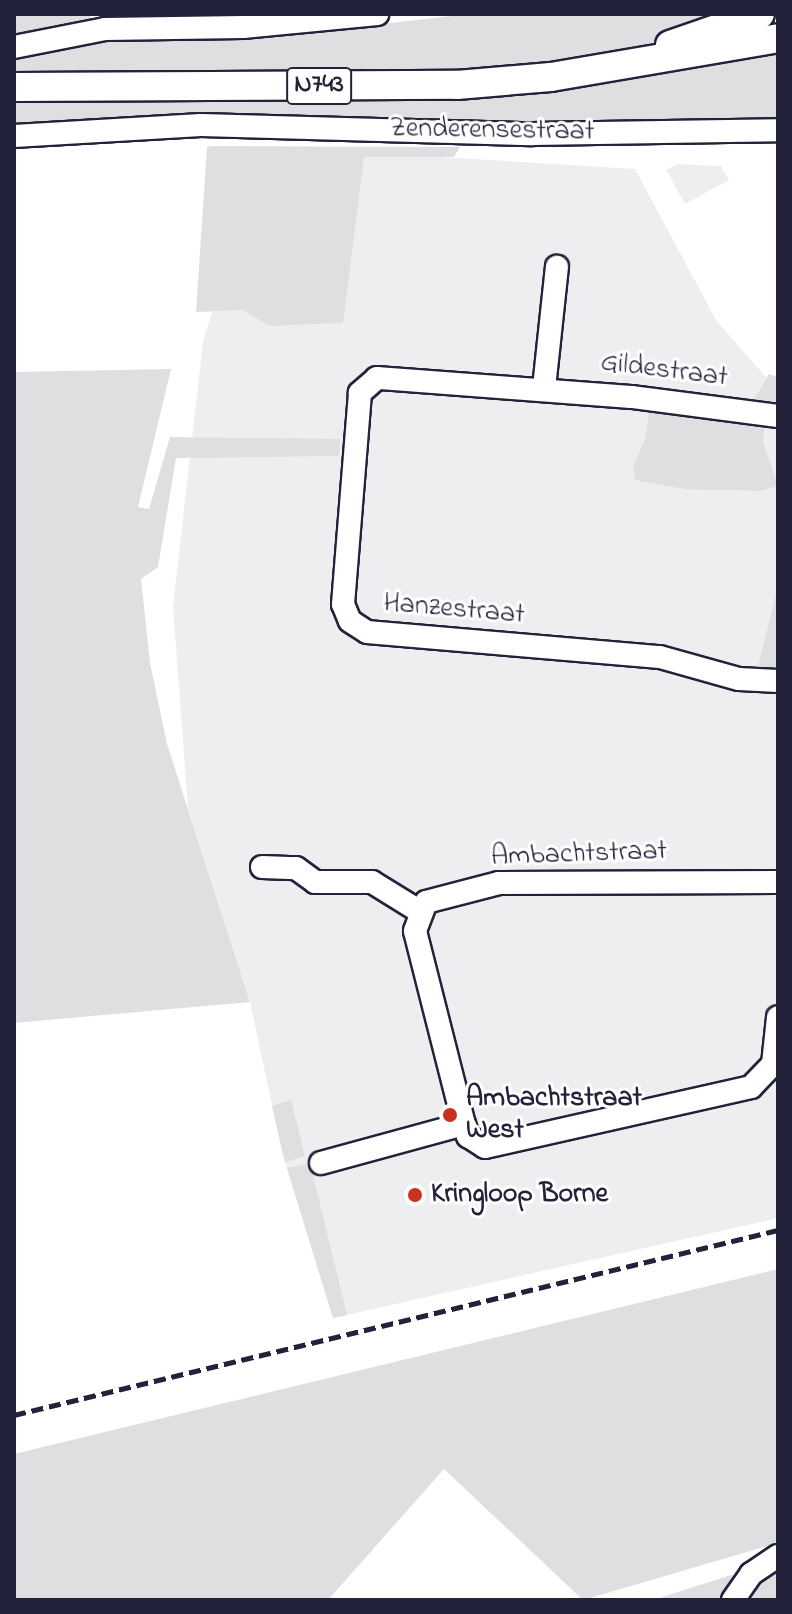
<!DOCTYPE html>
<style>
body{margin:0}
#map{position:relative;width:792px;height:1614px;overflow:hidden;background:#fff;font-family:"Indie Flower",sans-serif}
div>[style]{position:absolute}
.built>*{inset:0;background:#eeeef1}
.green>*{inset:0;background:#dfdfe2}
.roads{filter:drop-shadow(2px 0 #22223b) drop-shadow(-2px 0 #22223b) drop-shadow(0 2px #22223b) drop-shadow(0 -2px #22223b)}
.minor>*{height:22px;margin:-11px;padding:0 11px;transform-origin:11px;border-radius:11px;background:#fff}
.major>*{height:28px;margin:-14px;padding:0 14px;transform-origin:14px;border-radius:14px;background:#fff}
.rail>*{height:5px;margin-top:-2.5px;transform-origin:0;background:repeating-linear-gradient(90deg,#22223b 0 12px,transparent 0 18px)}
.dots>*{width:22px;height:22px;translate:-50% -50%;box-sizing:border-box;border:4px solid #fff;border-radius:50%}
span{translate:-50% -50%;white-space:nowrap;text-align:center;line-height:1.15;-webkit-text-stroke:6px #fff;paint-order:stroke}
.shield-label span{padding:2px 6px;background:#fff;border:2px solid;border-radius:6px;-webkit-text-stroke-width:0}
.shield-label{font-size:26px;color:#22223b;font-weight:700}
.street-label{font-size:28px;color:#22223b}
.poi-label{font-size:28px;color:#22223b;font-weight:700}
.left{translate:0 -50%;text-align:left}
.frame{position:absolute;inset:0;border:16px solid #22223b;pointer-events:none}
</style>
<div id="map">
<div class="built">
<i style="clip-path:polygon(278px 147px,635px 169px,716px 320px,778px 391px,778px 1218px,333px 1318px,283px 1156px,250px 1002px,188px 808px,173px 607px,203px 342px,251px 185px)"></i>
<i style="clip-path:polygon(677px 164px,721px 166px,729px 180px,685px 204px,666px 170px)"></i>
</div>
<div class="green">
<i style="clip-path:polygon(14px 14px,87px 14px,92px 18px,92px 24px,14px 43px)"></i>
<i style="clip-path:polygon(468px 14px,726px 14px,636px 49px,527px 71px,14px 78px,14px 60px,86px 43px,143px 35px,331px 30px)"></i>
<i style="clip-path:polygon(778px 43px,778px 119px,619px 125px,185px 116px,14px 124px,14px 99px,369px 97px)"></i>
<i style="clip-path:polygon(207px 147px,212px 146px,460px 147px,454px 157px,364px 157px,343px 323px,270px 326px,242px 310px,196px 312px)"></i>
<i style="clip-path:polygon(171px 369px,138px 507px,149px 509px,170px 437px,340px 439px,339px 456px,176px 458px,158px 567px,141px 579px,150px 663px,167px 744px,250px 1002px,14px 1023px,14px 372px)"></i>
<i style="clip-path:polygon(769px 374px,778px 377px,778px 407px,752px 403px)"></i>
<i style="clip-path:polygon(649px 409px,764px 424px,763px 442px,778px 486px,759px 491px,684px 489px,635px 480px,633px 467px,646px 437px)"></i>
<i style="clip-path:polygon(778px 593px,778px 672px,757px 671px,776px 594px)"></i>
<i style="clip-path:polygon(291px 1100px,305px 1156px,285px 1162px,272px 1106px)"></i>
<i style="clip-path:polygon(310px 1163px,347px 1315px,333px 1318px,287px 1168px)"></i>
<i style="clip-path:polygon(778px 1269px,778px 1543px,583px 1600px,444px 1469px,328px 1600px,14px 1600px,14px 1454px)"></i>
<i style="clip-path:polygon(778px 1563px,778px 1600px,743px 1600px,762px 1570px)"></i>
<i style="clip-path:polygon(731px 1575px,738px 1576px,725px 1600px,653px 1600px)"></i>
</div>
<div class="roads">
<div class="minor">
<i style="left:14px;top:47px;width:93px;rotate:-11.2deg"></i>
<i style="left:105px;top:29px;width:138px;rotate:-0.8deg"></i>
<i style="left:243px;top:27px;width:135px;rotate:-5.5deg"></i>
<i style="left:14px;top:136px;width:187px;rotate:-3.4deg"></i>
<i style="left:201px;top:125px;width:331px;rotate:1.6deg"></i>
<i style="left:532px;top:134px;width:246px;rotate:-0.9deg"></i>
<i style="left:544px;top:388px;width:122px;rotate:-83.9deg"></i>
<i style="left:778px;top:416px;width:148px;rotate:-172.6deg"></i>
<i style="left:631px;top:397px;width:255px;rotate:-175.7deg"></i>
<i style="left:377px;top:378px;width:23px;rotate:139deg"></i>
<i style="left:360px;top:393px;width:212px;rotate:94.6deg"></i>
<i style="left:343px;top:604px;width:18px;rotate:68deg"></i>
<i style="left:350px;top:621px;width:20px;rotate:33deg"></i>
<i style="left:367px;top:632px;width:294px;rotate:4.9deg"></i>
<i style="left:660px;top:657px;width:82px;rotate:15.6deg"></i>
<i style="left:739px;top:679px;width:39px;rotate:3deg"></i>
<i style="left:262px;top:867px;width:34px;rotate:2deg"></i>
<i style="left:296px;top:868px;width:24px;rotate:36deg"></i>
<i style="left:315px;top:882px;width:57px"></i>
<i style="left:372px;top:882px;width:55px;rotate:31.7deg"></i>
<i style="left:778px;top:882px;width:279px;rotate:179.8deg"></i>
<i style="left:499px;top:883px;width:75px;rotate:165.4deg"></i>
<i style="left:426px;top:902px;width:31px;rotate:111deg"></i>
<i style="left:415px;top:931px;width:199px;rotate:75.8deg"></i>
<i style="left:464px;top:1124px;width:13px;rotate:72deg"></i>
<i style="left:468px;top:1136px;width:20px;rotate:33deg"></i>
<i style="left:485px;top:1147px;width:273px;rotate:-12.7deg"></i>
<i style="left:751px;top:1087px;width:32px;rotate:-46deg"></i>
<i style="left:773px;top:1064px;width:47px;rotate:-83.9deg"></i>
<i style="left:321px;top:1163px;width:148px;rotate:-15.3deg"></i>
<i style="left:733px;top:1600px;width:32px;rotate:-55deg"></i>
<i style="left:751px;top:1574px;width:32px;rotate:-34deg"></i>
</div>
<div class="major">
<i style="left:670px;top:45px;width:95px;rotate:-19deg"></i>
<i style="left:14px;top:87px;width:443px;rotate:-0.3deg"></i>
<i style="left:457px;top:85px;width:94px;rotate:-4.9deg"></i>
<i style="left:551px;top:77px;width:230px;rotate:-9.7deg"></i>
</div>
</div>
<div class="rail">
<i style="left:14px;top:1415px;width:786px;rotate:-13.61deg"></i>
</div>
<div class="dots">
<i style="left:450px;top:1115px;background:#c8321e"></i>
<i style="left:415px;top:1195px;background:#c8321e"></i>
</div>
<div class="shield-label">
<span style="left:319px;top:86px">N743</span>
</div>
<div class="street-label">
<span style="left:492px;top:131px;rotate:1deg">Zenderensestraat</span>
<span style="left:664px;top:371px;rotate:7deg">Gildestraat</span>
<span style="left:454px;top:610px;rotate:5deg">Hanzestraat</span>
<span style="left:579px;top:855px;rotate:-2deg">Ambachtstraat</span>
</div>
<div class="poi-label">
<span class="left" style="left:466px;top:1115px">Ambachtstraat<br>West</span>
<span class="left" style="left:431px;top:1195px">Kringloop Borne</span>
</div>
<div class="frame"></div>
</div>
